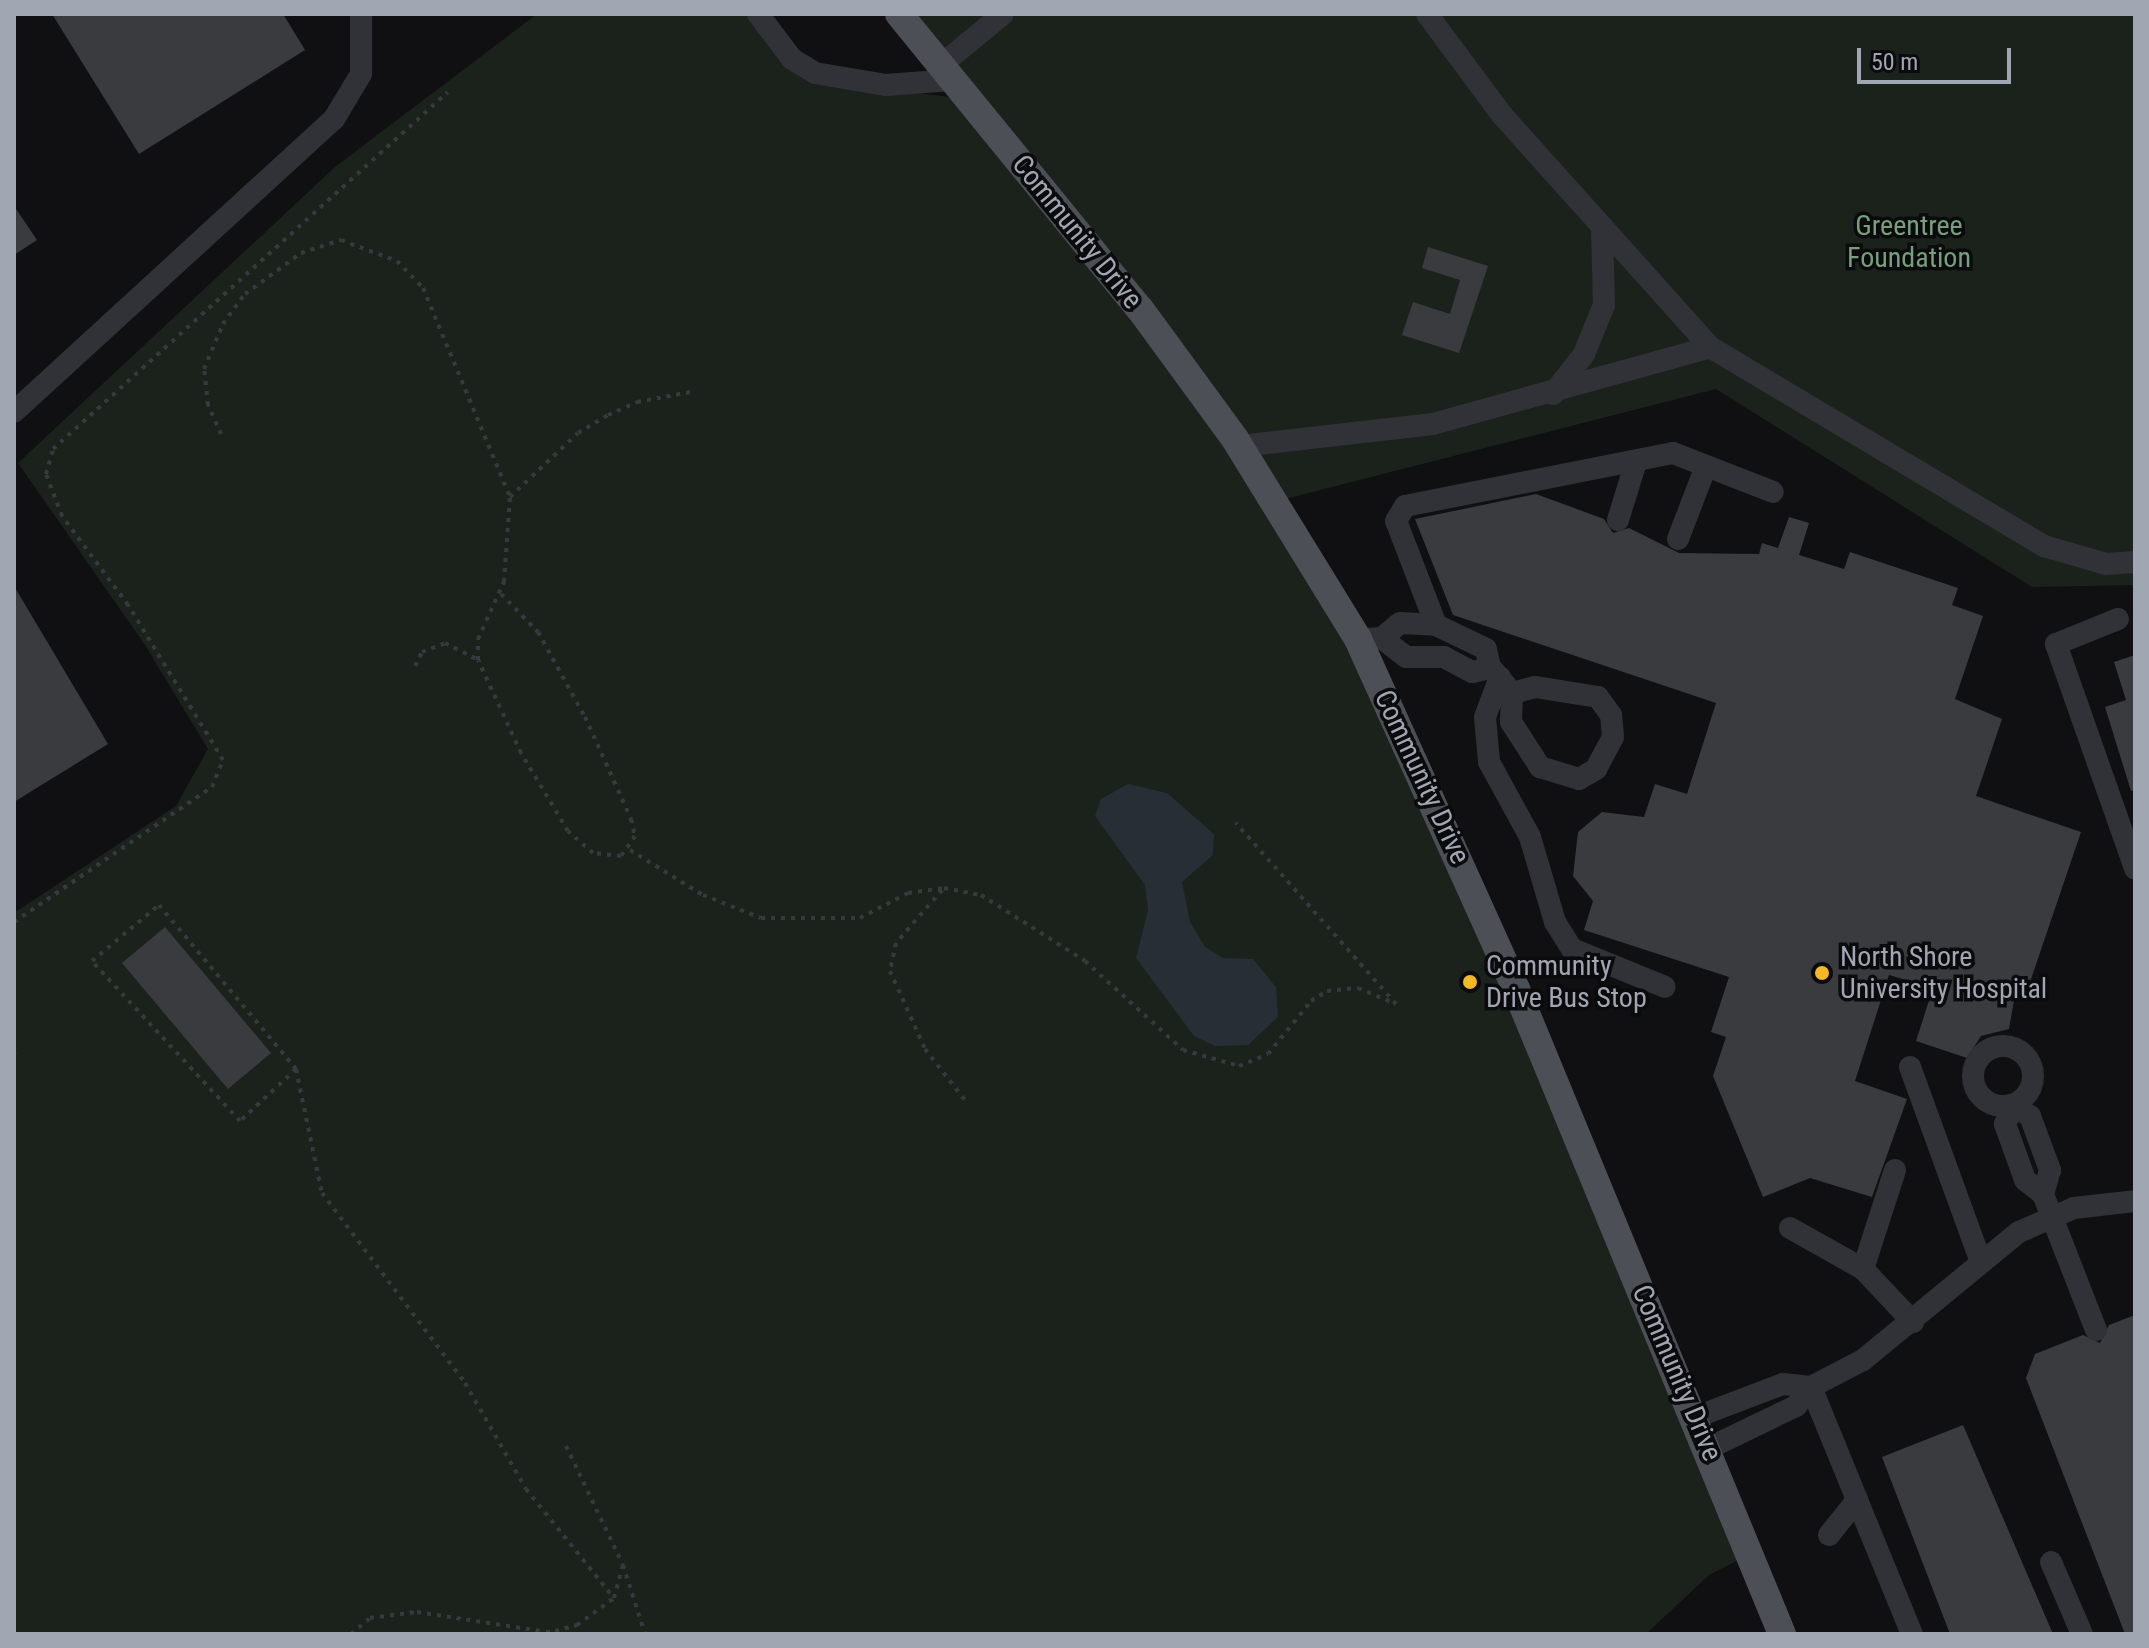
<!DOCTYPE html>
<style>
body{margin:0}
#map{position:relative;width:2149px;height:1648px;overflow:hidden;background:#101012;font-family:"Roboto Condensed",sans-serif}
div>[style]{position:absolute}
.green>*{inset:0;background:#1b221c}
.water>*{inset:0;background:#272e35}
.building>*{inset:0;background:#3a3b3f}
.path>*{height:4px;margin-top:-2px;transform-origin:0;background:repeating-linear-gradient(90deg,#37393e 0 4px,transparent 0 10px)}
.minor>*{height:22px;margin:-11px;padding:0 11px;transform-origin:11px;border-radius:11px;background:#313237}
.minor>.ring{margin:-11px;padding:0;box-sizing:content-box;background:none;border:22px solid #313237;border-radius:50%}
.major>*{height:28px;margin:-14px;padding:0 14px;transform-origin:14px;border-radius:14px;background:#4d4f56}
.dots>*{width:22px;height:22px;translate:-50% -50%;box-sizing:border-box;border:4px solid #0b0b0d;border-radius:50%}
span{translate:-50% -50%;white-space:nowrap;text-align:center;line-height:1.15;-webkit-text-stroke:7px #0b0b0d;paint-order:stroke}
.park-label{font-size:28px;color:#779f7c}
.street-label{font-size:28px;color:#a1a6b3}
.poi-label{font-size:28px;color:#a1a6b3}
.left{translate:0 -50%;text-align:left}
.frame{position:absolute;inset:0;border:16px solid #a1a6b3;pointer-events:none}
.scale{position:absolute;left:1857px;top:48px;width:154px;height:36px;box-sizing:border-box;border:4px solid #a1a6b3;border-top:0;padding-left:10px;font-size:24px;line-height:28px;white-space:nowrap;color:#a1a6b3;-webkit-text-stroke:6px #0b0b0d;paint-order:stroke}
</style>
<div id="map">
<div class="green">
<i style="clip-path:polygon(537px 14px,755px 14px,765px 31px,843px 83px,964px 99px,895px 14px,2135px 14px,2135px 585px,2032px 587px,1716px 389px,1269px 503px,1359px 653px,1750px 1554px,1709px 1575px,1646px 1634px,14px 1634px,14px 913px,176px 806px,208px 749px,145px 645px,18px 463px,335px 167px)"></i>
</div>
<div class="water">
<i style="clip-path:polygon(1128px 784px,1167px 793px,1214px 834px,1213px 855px,1182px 882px,1190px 922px,1205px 947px,1223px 958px,1253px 959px,1276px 987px,1278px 1017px,1248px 1045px,1215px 1046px,1194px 1036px,1136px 958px,1148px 910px,1145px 885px,1095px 816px,1101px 799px)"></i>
</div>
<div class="building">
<i style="clip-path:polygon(52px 14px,283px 14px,305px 50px,139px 154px)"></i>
<i style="clip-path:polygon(14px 206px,37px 240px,14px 255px)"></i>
<i style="clip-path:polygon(1428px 247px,1488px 266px,1459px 353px,1402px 335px,1413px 302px,1450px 314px,1460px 280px,1422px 268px)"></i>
<i style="clip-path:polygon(1536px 494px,1604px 519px,1613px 533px,1629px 528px,1679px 553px,1759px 554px,1762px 543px,1778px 548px,1789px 517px,1809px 523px,1799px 555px,1844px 569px,1850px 552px,1958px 588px,1952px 605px,1983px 616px,1955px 699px,2002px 719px,1976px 796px,2081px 832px,2029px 985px,2016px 989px,2009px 1029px,1981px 1036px,1967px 1058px,1916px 1041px,1933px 988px,1889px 975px,1855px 1081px,1907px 1099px,1872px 1197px,1810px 1178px,1763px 1197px,1713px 1076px,1726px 1037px,1711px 1032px,1729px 977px,1584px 930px,1593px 901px,1573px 876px,1578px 832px,1602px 812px,1644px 817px,1655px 784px,1687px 794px,1716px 703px,1453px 615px,1415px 519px)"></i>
<i style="clip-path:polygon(14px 586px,108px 744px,14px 802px)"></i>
<i style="clip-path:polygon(2135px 655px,2135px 790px,2131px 791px,2105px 707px,2126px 700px,2114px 662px)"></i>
<i style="clip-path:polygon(165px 927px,271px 1053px,228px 1089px,122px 963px)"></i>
<i style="clip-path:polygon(2135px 1315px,2135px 1634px,2125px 1634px,2026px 1378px,2035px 1354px,2083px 1335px,2100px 1343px,2109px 1325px)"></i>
<i style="clip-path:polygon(1963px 1425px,2053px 1634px,1950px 1634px,1882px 1457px)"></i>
</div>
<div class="path">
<i style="left:221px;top:434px;width:32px;rotate:-114deg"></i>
<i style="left:208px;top:405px;width:36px;rotate:-96deg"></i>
<i style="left:204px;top:369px;width:49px;rotate:-67.1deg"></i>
<i style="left:223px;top:324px;width:37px;rotate:-54deg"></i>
<i style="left:245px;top:294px;width:69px;rotate:-36.2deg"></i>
<i style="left:301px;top:253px;width:42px;rotate:-18deg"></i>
<i style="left:341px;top:240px;width:60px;rotate:20.6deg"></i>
<i style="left:397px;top:261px;width:37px;rotate:46deg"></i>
<i style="left:423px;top:288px;width:226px;rotate:67.4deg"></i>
<i style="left:510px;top:497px;width:93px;rotate:-43.3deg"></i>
<i style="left:578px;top:433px;width:35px;rotate:-31deg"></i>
<i style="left:608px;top:415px;width:32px;rotate:-24deg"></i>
<i style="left:637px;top:402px;width:60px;rotate:-10.6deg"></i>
<i style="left:501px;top:594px;width:53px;rotate:45.8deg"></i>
<i style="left:538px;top:632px;width:97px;rotate:61.1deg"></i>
<i style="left:585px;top:717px;width:112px;rotate:65.7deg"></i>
<i style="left:631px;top:819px;width:17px;rotate:77deg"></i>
<i style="left:635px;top:836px;width:24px;rotate:125deg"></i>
<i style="left:621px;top:856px;width:28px;rotate:-174deg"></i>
<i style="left:593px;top:853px;width:33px;rotate:-139deg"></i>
<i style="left:568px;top:831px;width:91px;rotate:-121.1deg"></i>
<i style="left:521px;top:753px;width:102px;rotate:-114.8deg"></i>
<i style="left:478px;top:660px;width:21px;rotate:-90deg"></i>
<i style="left:478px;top:639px;width:63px;rotate:-65.5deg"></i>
<i style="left:504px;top:582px;width:85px;rotate:-86deg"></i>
<i style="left:415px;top:666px;width:16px;rotate:-63deg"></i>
<i style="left:422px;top:652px;width:25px;rotate:-21deg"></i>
<i style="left:445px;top:643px;width:37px;rotate:27deg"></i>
<i style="left:630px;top:850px;width:86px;rotate:31.7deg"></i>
<i style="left:703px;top:895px;width:62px;rotate:21.6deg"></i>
<i style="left:761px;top:918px;width:99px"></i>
<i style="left:860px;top:918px;width:54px;rotate:-27.5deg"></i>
<i style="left:908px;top:893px;width:36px;rotate:-8deg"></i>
<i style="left:944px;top:888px;width:38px;rotate:11deg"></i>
<i style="left:981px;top:895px;width:123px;rotate:32.4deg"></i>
<i style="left:1085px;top:961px;width:132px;rotate:42.2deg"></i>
<i style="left:1183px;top:1050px;width:58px;rotate:15.9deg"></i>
<i style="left:1239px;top:1066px;width:31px;rotate:-22deg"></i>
<i style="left:1268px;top:1054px;width:68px;rotate:-50.9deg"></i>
<i style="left:1311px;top:1001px;width:19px;rotate:-32deg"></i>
<i style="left:1327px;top:991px;width:31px;rotate:-6deg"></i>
<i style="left:1358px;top:988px;width:41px;rotate:22.8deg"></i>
<i style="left:1396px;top:1004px;width:242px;rotate:-131.5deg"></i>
<i style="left:942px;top:890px;width:70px;rotate:131deg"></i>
<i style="left:896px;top:943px;width:29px;rotate:102deg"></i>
<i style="left:890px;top:971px;width:85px;rotate:65.8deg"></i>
<i style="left:925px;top:1049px;width:65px;rotate:51.9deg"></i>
<i style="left:14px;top:922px;width:240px;rotate:-34.3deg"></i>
<i style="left:212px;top:787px;width:29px;rotate:-68deg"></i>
<i style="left:223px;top:760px;width:182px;rotate:-121.5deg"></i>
<i style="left:128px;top:605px;width:111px;rotate:-126.6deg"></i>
<i style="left:62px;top:516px;width:45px;rotate:-110.9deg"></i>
<i style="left:46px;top:474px;width:26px;rotate:-74deg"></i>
<i style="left:53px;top:449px;width:532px;rotate:-42.11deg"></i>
<i style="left:14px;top:1054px;width:2px;rotate:27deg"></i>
<i style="left:296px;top:1069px;width:76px;rotate:137.1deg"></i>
<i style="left:240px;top:1121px;width:218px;rotate:-132.8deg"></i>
<i style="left:92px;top:961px;width:87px;rotate:-39.9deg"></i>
<i style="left:159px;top:905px;width:214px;rotate:50.1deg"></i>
<i style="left:296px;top:1069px;width:127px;rotate:78.2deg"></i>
<i style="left:322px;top:1193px;width:238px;rotate:53deg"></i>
<i style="left:465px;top:1383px;width:122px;rotate:60.1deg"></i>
<i style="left:526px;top:1489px;width:140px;rotate:51.1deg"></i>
<i style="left:566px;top:1446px;width:132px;rotate:64.4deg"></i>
<i style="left:555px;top:1631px;width:23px;rotate:-15deg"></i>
<i style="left:577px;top:1625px;width:46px;rotate:-36.1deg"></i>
<i style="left:614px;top:1598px;width:34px;rotate:-75deg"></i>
<i style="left:623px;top:1565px;width:72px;rotate:72.3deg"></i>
<i style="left:351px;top:1634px;width:25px;rotate:-40deg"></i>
<i style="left:370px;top:1618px;width:47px;rotate:-7.3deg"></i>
<i style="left:417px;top:1612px;width:146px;rotate:8.7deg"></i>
</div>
<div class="minor">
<i style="left:758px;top:14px;width:56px;rotate:52.9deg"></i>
<i style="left:792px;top:59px;width:27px;rotate:31deg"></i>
<i style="left:815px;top:73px;width:71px;rotate:9.7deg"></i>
<i style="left:885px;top:85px;width:68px;rotate:-4.2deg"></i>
<i style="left:1427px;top:14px;width:126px;rotate:53.4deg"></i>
<i style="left:1502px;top:115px;width:312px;rotate:48.1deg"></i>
<i style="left:1710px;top:347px;width:389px;rotate:30.8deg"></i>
<i style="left:2044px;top:546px;width:65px;rotate:16.2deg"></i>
<i style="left:2106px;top:564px;width:29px;rotate:-4deg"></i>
<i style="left:941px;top:65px;width:80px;rotate:-39.4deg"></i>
<i style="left:1553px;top:394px;width:51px;rotate:-52.2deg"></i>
<i style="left:1584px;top:354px;width:53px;rotate:-67.8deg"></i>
<i style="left:1604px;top:305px;width:78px;rotate:-91.5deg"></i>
<i style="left:14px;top:412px;width:434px;rotate:-42.5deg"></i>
<i style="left:334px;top:119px;width:52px;rotate:-59deg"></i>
<i style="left:361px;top:74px;width:60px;rotate:-90deg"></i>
<i style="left:1240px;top:446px;width:194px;rotate:-6.5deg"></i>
<i style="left:1433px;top:424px;width:288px;rotate:-15.5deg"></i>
<i style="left:1618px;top:520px;width:61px;rotate:-72.8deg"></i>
<i style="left:1678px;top:539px;width:78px;rotate:-69deg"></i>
<i style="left:2118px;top:619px;width:67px;rotate:158deg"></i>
<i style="left:2056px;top:644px;width:238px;rotate:70.6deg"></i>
<i style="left:1436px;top:625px;width:111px;rotate:-111deg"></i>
<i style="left:1396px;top:521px;width:17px;rotate:-59deg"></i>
<i style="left:1405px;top:506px;width:273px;rotate:-11.2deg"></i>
<i style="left:1673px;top:453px;width:107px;rotate:21.3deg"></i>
<i style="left:1358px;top:639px;width:24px;rotate:-2deg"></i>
<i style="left:1382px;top:638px;width:23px;rotate:-40deg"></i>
<i style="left:1400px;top:623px;width:36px;rotate:3deg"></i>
<i style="left:1436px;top:625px;width:55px;rotate:25.6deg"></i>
<i style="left:1486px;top:649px;width:19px;rotate:78deg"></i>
<i style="left:1490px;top:668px;width:18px;rotate:167deg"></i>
<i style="left:1472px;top:672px;width:32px;rotate:-152deg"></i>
<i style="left:1444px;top:657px;width:38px;rotate:180deg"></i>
<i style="left:1406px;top:657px;width:31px;rotate:-142deg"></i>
<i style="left:1493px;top:670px;width:30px;rotate:50deg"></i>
<i style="left:1512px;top:693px;width:29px;rotate:92deg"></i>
<i style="left:1511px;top:722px;width:54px;rotate:57.2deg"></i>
<i style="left:1540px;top:767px;width:41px;rotate:17.1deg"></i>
<i style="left:1579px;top:779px;width:20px;rotate:-30deg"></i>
<i style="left:1596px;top:769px;width:36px;rotate:-62deg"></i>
<i style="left:1613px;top:737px;width:22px;rotate:-95deg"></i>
<i style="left:1611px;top:715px;width:22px;rotate:-126deg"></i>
<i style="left:1598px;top:697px;width:64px;rotate:-171deg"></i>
<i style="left:1535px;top:687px;width:24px;rotate:165deg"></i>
<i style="left:1500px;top:677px;width:43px;rotate:110.6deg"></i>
<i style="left:1485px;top:717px;width:45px;rotate:84.9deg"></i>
<i style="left:1489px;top:762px;width:85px;rotate:61.3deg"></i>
<i style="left:1530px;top:837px;width:89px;rotate:73.6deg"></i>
<i style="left:1555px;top:922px;width:32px;rotate:58deg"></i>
<i style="left:1572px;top:949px;width:100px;rotate:22.2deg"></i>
<i class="ring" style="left:1973px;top:1046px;width:38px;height:38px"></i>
<i style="left:1910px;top:1067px;width:204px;rotate:70deg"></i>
<i style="left:2011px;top:1105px;width:22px;rotate:30deg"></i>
<i style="left:2030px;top:1116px;width:58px;rotate:69.7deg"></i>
<i style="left:2050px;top:1170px;width:25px;rotate:106deg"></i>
<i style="left:2013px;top:1108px;width:18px;rotate:117deg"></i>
<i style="left:2005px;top:1124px;width:59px;rotate:70.3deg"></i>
<i style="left:2025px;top:1180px;width:23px;rotate:38deg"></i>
<i style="left:2043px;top:1194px;width:146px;rotate:68.7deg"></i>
<i style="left:1895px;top:1170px;width:104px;rotate:107.9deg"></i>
<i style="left:1863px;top:1269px;width:73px;rotate:46.7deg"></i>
<i style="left:1790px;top:1228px;width:84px;rotate:29.3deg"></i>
<i style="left:1811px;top:1387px;width:122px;rotate:67.8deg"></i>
<i style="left:1696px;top:1417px;width:93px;rotate:-20.8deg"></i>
<i style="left:1783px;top:1384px;width:28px;rotate:6deg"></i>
<i style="left:1709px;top:1448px;width:97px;rotate:-25.8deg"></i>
<i style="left:1796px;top:1406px;width:24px;rotate:-52deg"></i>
<i style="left:1811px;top:1387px;width:59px;rotate:-27.4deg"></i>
<i style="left:1863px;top:1360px;width:202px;rotate:-39.4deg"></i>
<i style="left:2019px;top:1232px;width:60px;rotate:-23.6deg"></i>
<i style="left:2074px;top:1208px;width:61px;rotate:-6.5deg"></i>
<i style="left:1829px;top:1535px;width:45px;rotate:-51.3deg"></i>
<i style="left:1857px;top:1500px;width:145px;rotate:67.7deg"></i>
<i style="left:2051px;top:1562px;width:78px;rotate:66.7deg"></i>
</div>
<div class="major">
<i style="left:899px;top:14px;width:381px;rotate:50.8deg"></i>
<i style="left:1140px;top:309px;width:161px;rotate:53.8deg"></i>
<i style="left:1235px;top:439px;width:235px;rotate:58.4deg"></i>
<i style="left:1358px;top:639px;width:384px;rotate:65.7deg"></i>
<i style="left:1516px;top:989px;width:698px;rotate:67.59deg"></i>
</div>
<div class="dots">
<i style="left:1822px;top:973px;background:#f5b825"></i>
<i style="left:1470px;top:982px;background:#f5b825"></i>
</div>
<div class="park-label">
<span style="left:1909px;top:242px">Greentree<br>Foundation</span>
</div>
<div class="street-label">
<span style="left:1077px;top:232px;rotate:51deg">Community Drive</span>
<span style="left:1422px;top:777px;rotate:65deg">Community Drive</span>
<span style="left:1677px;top:1373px;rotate:67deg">Community Drive</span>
</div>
<div class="poi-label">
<span class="left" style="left:1840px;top:973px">North Shore<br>University Hospital</span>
<span class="left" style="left:1486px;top:982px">Community<br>Drive Bus Stop</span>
</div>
<div class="frame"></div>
<div class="scale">50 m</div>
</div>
